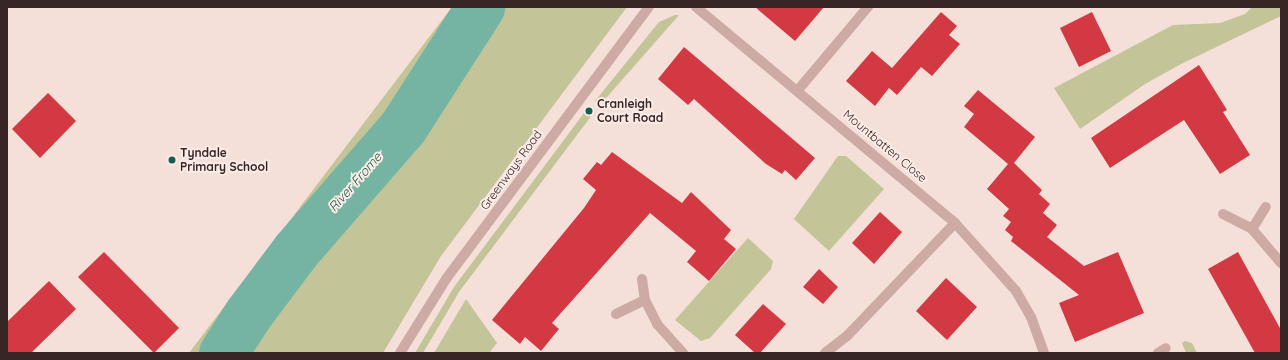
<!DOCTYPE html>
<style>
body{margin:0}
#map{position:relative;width:1288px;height:360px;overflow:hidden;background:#f4dfd9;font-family:Quicksand,sans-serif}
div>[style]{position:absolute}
.green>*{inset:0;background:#c3c497}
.river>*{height:49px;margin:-24.5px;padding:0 24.5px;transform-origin:24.5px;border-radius:24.5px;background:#75b4a3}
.building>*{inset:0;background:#d23942}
.minor>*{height:10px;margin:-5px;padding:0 5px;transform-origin:5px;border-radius:5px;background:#cdaaa4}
.dots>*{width:11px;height:11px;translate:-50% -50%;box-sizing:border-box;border:2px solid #fbebe6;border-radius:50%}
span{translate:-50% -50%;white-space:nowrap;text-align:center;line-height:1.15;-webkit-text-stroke:4px #fbebe6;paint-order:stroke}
.poi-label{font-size:12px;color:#382626;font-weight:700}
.left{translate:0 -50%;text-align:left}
.street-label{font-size:12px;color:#382626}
.water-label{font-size:13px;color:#175d4d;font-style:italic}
.frame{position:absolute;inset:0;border:8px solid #382626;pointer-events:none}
</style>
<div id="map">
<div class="green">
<i style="clip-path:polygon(452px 7px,627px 7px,441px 256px,383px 353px,189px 353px)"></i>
<i style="clip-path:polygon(1252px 7px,1281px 7px,1281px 16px,1181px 64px,1145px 84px,1080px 129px,1054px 88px,1173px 25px,1220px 23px,1245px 14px)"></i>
<i style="clip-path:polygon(675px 15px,679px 15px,600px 105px,595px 101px,659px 22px)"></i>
<i style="clip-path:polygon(587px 109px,592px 115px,459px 292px,423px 353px,415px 353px,454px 287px)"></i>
<i style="clip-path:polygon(838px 156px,846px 156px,884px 189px,829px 251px,794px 219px)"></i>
<i style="clip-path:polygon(748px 238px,773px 261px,771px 269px,710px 338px,701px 341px,675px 320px)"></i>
<i style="clip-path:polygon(466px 299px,497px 343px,489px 353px,434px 353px)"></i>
<i style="clip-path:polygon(1185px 341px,1192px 343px,1197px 353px,1186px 353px,1182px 343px)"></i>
</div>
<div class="river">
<i style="left:223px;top:353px;width:46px;rotate:-57.3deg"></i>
<i style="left:248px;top:314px;width:80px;rotate:-53.1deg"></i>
<i style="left:296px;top:250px;width:163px;rotate:-49deg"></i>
<i style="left:403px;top:127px;width:143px;rotate:-57.3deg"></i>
</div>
<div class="building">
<i style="clip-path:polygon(755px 7px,824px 7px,795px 41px)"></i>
<i style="clip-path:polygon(941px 12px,957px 26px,949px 35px,960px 44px,932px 76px,921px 67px,897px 95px,889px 88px,875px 106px,846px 81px,872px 51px,892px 68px)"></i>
<i style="clip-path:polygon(1092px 12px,1111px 51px,1079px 67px,1060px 28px)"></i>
<i style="clip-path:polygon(684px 47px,815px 158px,796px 180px,785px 170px,782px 174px,766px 164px,694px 99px,688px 105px,658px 79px)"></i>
<i style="clip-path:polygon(1199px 65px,1227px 110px,1223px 112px,1250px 155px,1220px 174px,1184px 120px,1110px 168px,1091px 138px)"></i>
<i style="clip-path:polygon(978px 90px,1035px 137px,1014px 163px,1042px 190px,1039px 194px,1050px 204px,1043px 213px,1057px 225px,1047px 237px,1084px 266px,1118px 252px,1144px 313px,1075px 342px,1059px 303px,1079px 295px,1011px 241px,1013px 237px,1005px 230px,1011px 222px,1003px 216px,1009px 209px,987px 189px,1008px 164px,964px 127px,974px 114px,964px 106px)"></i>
<i style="clip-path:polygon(48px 93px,76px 121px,40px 158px,12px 129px)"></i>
<i style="clip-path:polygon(612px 152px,682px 203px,691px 192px,731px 230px,724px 239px,736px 249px,709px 281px,687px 262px,696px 251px,650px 213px,552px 323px,559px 329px,541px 351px,525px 337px,520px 344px,492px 320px,584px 208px,596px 190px,583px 179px,597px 162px,601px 165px)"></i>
<i style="clip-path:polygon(880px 212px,902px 232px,874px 264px,852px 243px)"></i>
<i style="clip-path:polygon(104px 252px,179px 328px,154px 353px,78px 277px)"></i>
<i style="clip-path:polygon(1238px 252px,1281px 330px,1281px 353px,1255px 353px,1208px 269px)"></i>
<i style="clip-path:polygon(819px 269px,838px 287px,823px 304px,803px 287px)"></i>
<i style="clip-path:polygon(946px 278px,977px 307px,947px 340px,916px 311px)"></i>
<i style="clip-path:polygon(49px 281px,76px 309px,31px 353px,7px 353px,7px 322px)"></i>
<i style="clip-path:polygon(763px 304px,786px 324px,760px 353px,755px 353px,735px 335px)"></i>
</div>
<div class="minor">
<i style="left:696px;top:7px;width:337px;rotate:39.8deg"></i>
<i style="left:955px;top:223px;width:91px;rotate:48.1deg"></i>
<i style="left:1016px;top:291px;width:30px;rotate:60deg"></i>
<i style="left:1031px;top:317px;width:38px;rotate:70deg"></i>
<i style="left:798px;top:90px;width:109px;rotate:-49.9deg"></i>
<i style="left:1223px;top:214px;width:33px;rotate:27deg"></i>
<i style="left:1252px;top:229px;width:45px;rotate:49.5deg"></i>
<i style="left:1252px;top:229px;width:26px;rotate:-58deg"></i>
<i style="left:642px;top:279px;width:21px;rotate:82deg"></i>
<i style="left:645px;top:300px;width:27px;rotate:63deg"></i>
<i style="left:657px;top:324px;width:39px;rotate:48deg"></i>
<i style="left:616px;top:314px;width:32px;rotate:-26deg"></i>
<i style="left:400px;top:353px;width:87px;rotate:-58.1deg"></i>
<i style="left:446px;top:279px;width:339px;rotate:-53.3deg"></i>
<i style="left:825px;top:353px;width:28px;rotate:-38deg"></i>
<i style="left:847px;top:336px;width:156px;rotate:-46.3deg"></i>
<i style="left:1158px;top:353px;width:9px;rotate:-32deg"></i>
</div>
<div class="dots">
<i style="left:589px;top:111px;background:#175d4d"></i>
<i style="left:172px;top:160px;background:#175d4d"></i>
</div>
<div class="poi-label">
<span class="left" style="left:597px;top:111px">Cranleigh<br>Court Road</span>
<span class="left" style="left:180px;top:160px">Tyndale<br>Primary School</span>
</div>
<div class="street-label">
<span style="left:885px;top:146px;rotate:40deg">Mountbatten Close</span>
<span style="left:511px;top:170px;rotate:-54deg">Greenways Road</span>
</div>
<div class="water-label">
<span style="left:355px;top:182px;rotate:-49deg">River Frome</span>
</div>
<div class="frame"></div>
</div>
